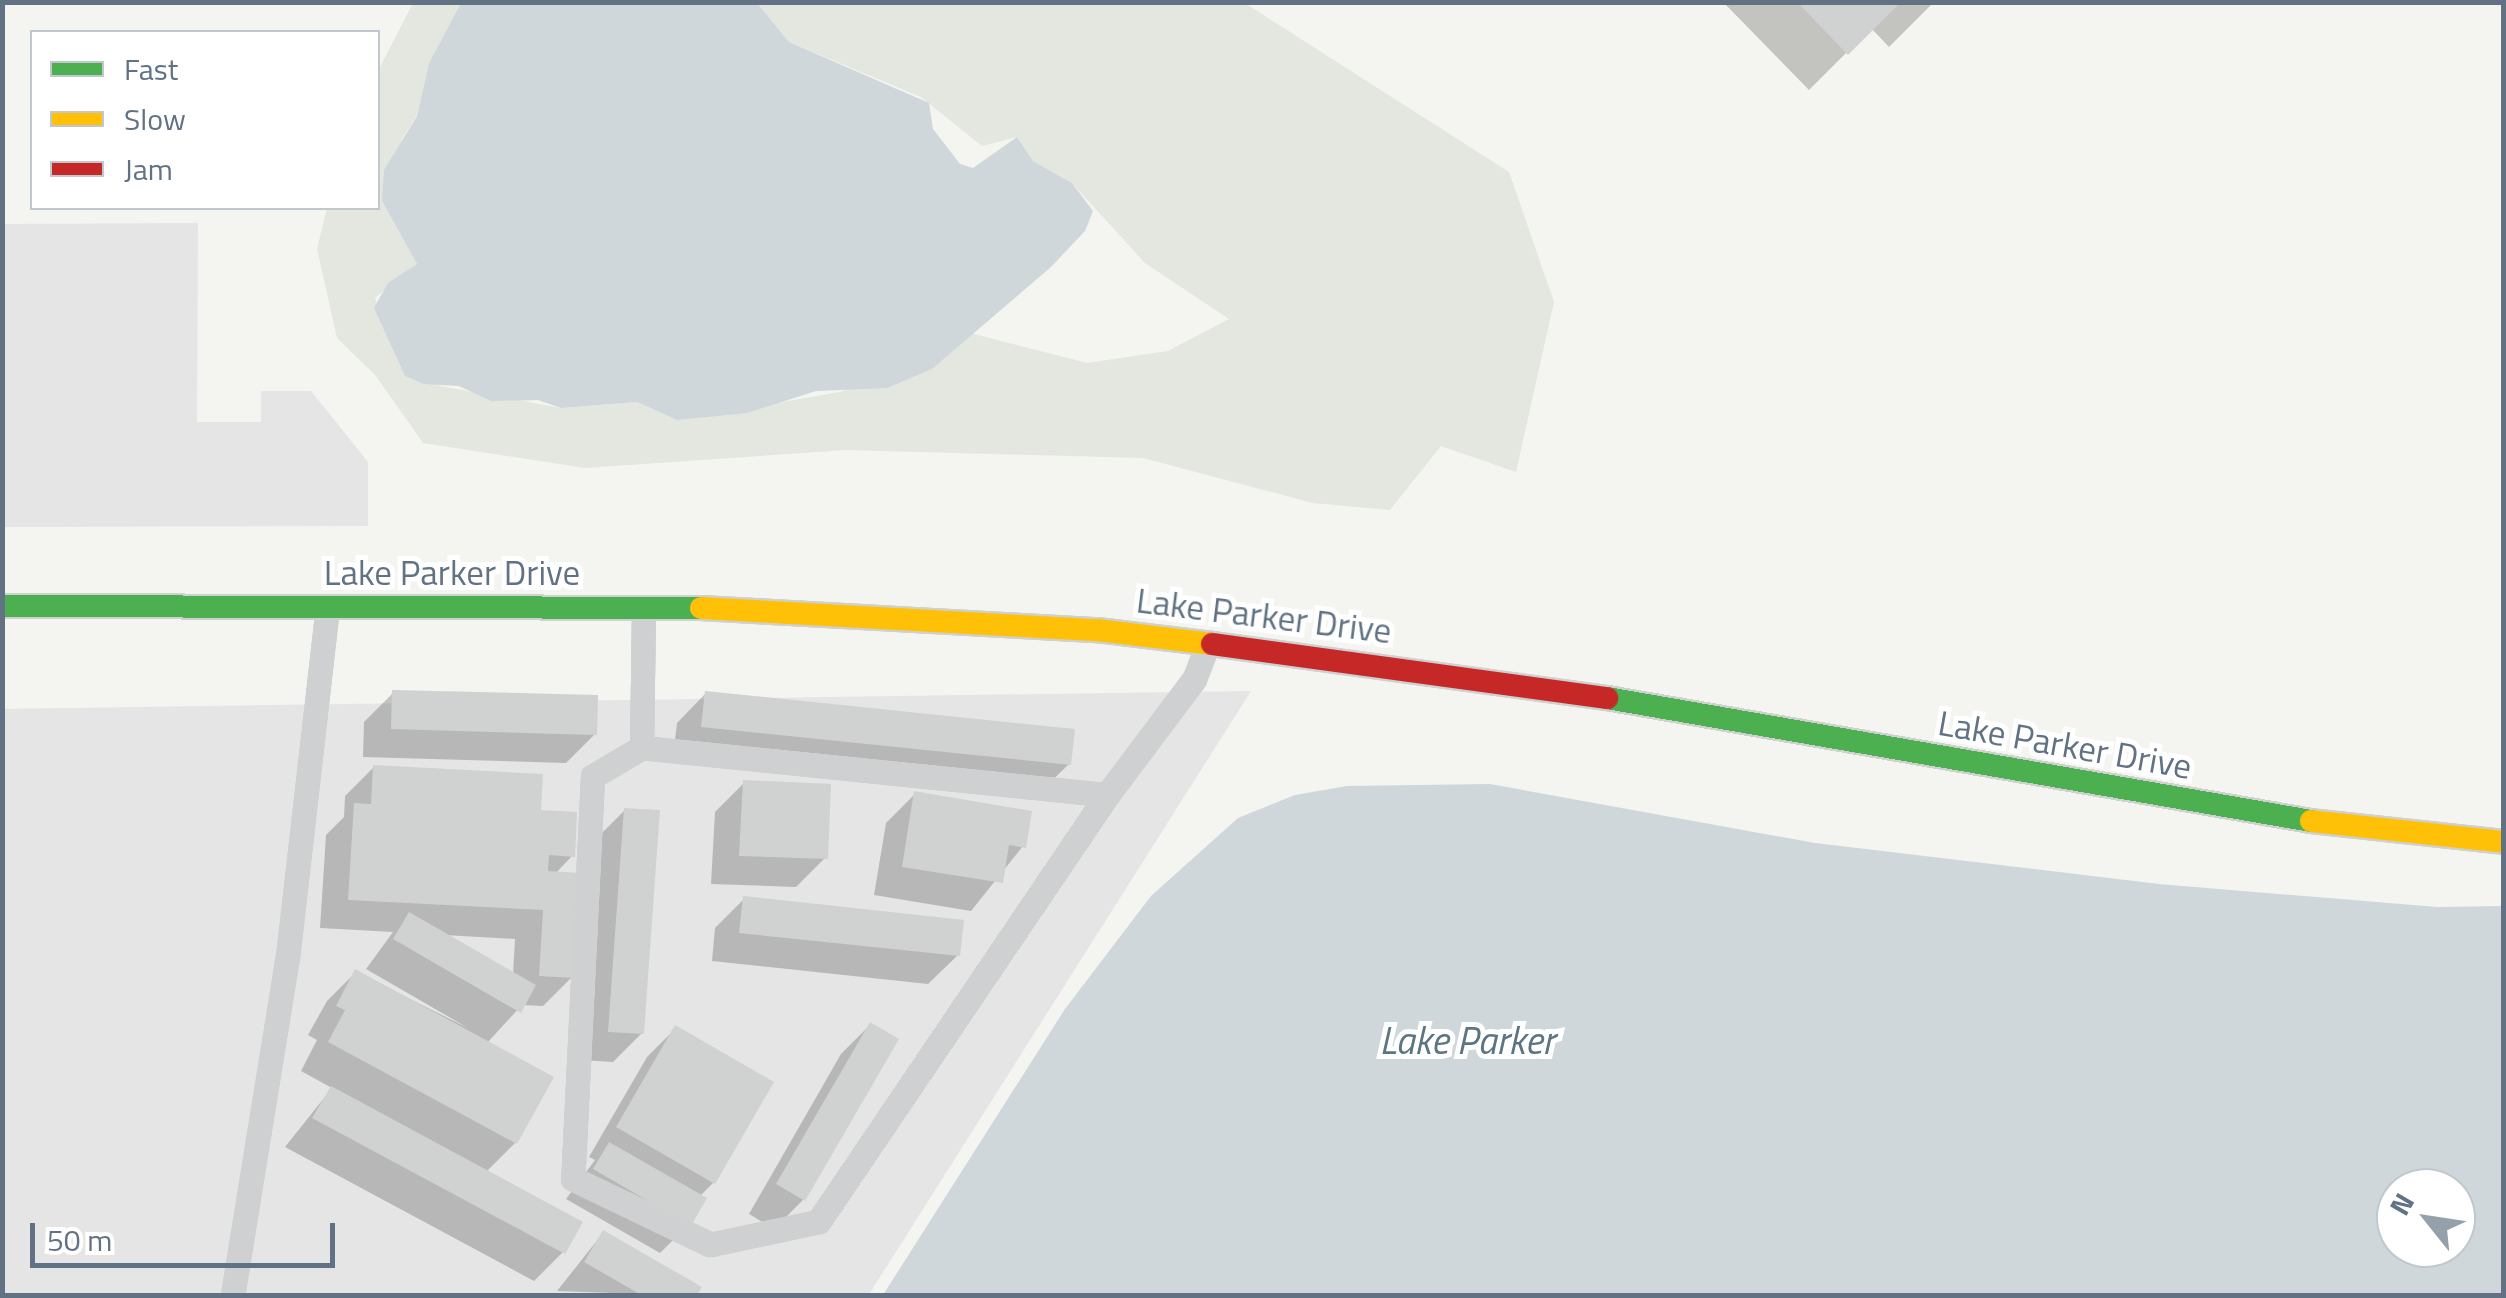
<!DOCTYPE html>
<style>
body{margin:0}
#map{position:relative;width:2506px;height:1298px;overflow:hidden;background:#f4f4f1;font-family:"Titillium Web",sans-serif}
div>[style]{position:absolute}
.built>*{inset:0;background:#e4e5e4}
.green>*{inset:0;background:#e3e7df}
.water>*{inset:0;background:#cfd7da}
.shadow>*{inset:0;background:#0003}
.building>*{inset:0;background:#d0d1d1}
.roads{filter:drop-shadow(2px 0 #cfd1d1) drop-shadow(-2px 0 #cfd1d1) drop-shadow(0 2px #cfd1d1) drop-shadow(0 -2px #cfd1d1)}
.lane>*{height:20px;margin:-10px;padding:0 10px;transform-origin:10px;border-radius:10px;background:#cfd0d1}
.fast>*{height:22px;margin:-11px;padding:0 11px;transform-origin:11px;border-radius:11px;background:#4caf50}
.slow>*{height:22px;margin:-11px;padding:0 11px;transform-origin:11px;border-radius:11px;background:#ffc107}
.jam>*{height:22px;margin:-11px;padding:0 11px;transform-origin:11px;border-radius:11px;background:#c62828}
span{translate:-50% -50%;white-space:nowrap;text-align:center;line-height:1.15;-webkit-text-stroke:10px #fff;paint-order:stroke}
.street-label{font-size:35px;color:#617284}
.water-label{font-size:38px;color:#5c7582;font-style:italic}
.frame{position:absolute;inset:0;border:5px solid #617284;pointer-events:none}
.legend{position:absolute;left:30px;top:30px;width:350px;height:180px;box-sizing:border-box;background:#fff;border:2px solid #c0c7ce;margin:0;padding:12px 18px;list-style:none;font-size:30px;color:#617284}
.legend li{display:flex;align-items:center;gap:20px;height:50px}
.legend b{width:50px;border:2px solid #c0c7ce}
.north{position:absolute;left:2376px;top:1168px;width:100px;height:100px;box-sizing:border-box;background:#fff;border:2px solid #c0c7ce;border-radius:50%;rotate:300deg;font-size:28px;font-weight:700;line-height:40px;text-align:center;color:#617284}
.north::after{content:'';display:block;margin:auto;width:35px;height:45px;background:#94a0aa;clip-path:polygon(50% 0,100% 100%,50% 72%,0 100%)}
.scale{position:absolute;left:30px;top:1223px;width:305px;height:45px;box-sizing:border-box;border:5px solid #617284;border-top:0;padding-left:12px;font-size:30px;line-height:35px;white-space:nowrap;color:#617284;-webkit-text-stroke:8px #fff;paint-order:stroke}
</style>
<div id="map">
<div class="built">
<i style="clip-path:polygon(198px 223px,197px 422px,261px 422px,261px 391px,311px 391px,368px 462px,368px 526px,3px 527px,3px 224px)"></i>
<i style="clip-path:polygon(1251px 691px,868px 1296px,3px 1295px,2px 709px)"></i>
</div>
<div class="green">
<i style="clip-path:polygon(1243px 2px,1509px 172px,1554px 302px,1516px 472px,1441px 446px,1390px 510px,1313px 503px,1143px 458px,846px 450px,585px 468px,423px 443px,376px 376px,337px 338px,317px 249px,327px 208px,378px 208px,378px 71px,413px 3px,461px 3px,429px 63px,417px 115px,402px 139px,382px 201px,417px 264px,375px 298px,397px 359px,440px 386px,561px 408px,637px 402px,677px 420px,840px 392px,953px 349px,970px 333px,1087px 363px,1168px 351px,1229px 319px,1145px 263px,1072px 183px,1033px 161px,1017px 137px,982px 146px,921px 97px,789px 42px,757px 3px)"></i>
</div>
<div class="water">
<i style="clip-path:polygon(461px 3px,757px 3px,789px 42px,929px 103px,933px 129px,960px 164px,973px 168px,1017px 137px,1033px 161px,1072px 183px,1093px 211px,1085px 231px,1051px 267px,932px 369px,887px 388px,816px 391px,747px 413px,677px 420px,637px 402px,561px 408px,538px 400px,491px 401px,459px 386px,424px 384px,405px 376px,374px 308px,388px 283px,417px 264px,382px 201px,384px 170px,417px 116px,429px 63px)"></i>
<i style="clip-path:polygon(evenodd,1490px 784px,1815px 843px,2159px 884px,2437px 907px,2503px 906px,2503px 1295px,883px 1295px,1065px 1009px,1151px 896px,1238px 818px,1295px 795px,1347px 786px,1490px 784px,2396px 1188px,2456px 1188px,2456px 1248px,2396px 1248px,2396px 1188px)"></i>
</div>
<div class="shadow">
<i style="clip-path:polygon(1723px 2px,1934px 2px,1889px 47px,1871px 28px,1809px 90px)"></i>
<i style="clip-path:polygon(393px 693px,595px 734px,566px 763px,363px 757px,364px 722px)"></i>
<i style="clip-path:polygon(706px 693px,1069px 764px,1039px 793px,673px 756px,677px 723px)"></i>
<i style="clip-path:polygon(evenodd,374px 767px,539px 812px,572px 856px,555px 874px,572px 977px,543px 1006px,522px 1005px,487px 1043px,515px 1143px,486px 1172px,563px 1252px,534px 1281px,285px 1147px,332px 1088px,301px 1071px,317px 1040px,308px 1035px,327px 1001px,356px 972px,468px 1028px,366px 969px,393px 932px,320px 928px,326px 835px,344px 817px,345px 796px,374px 767px,444px 935px,515px 939px,513px 975px,444px 935px)"></i>
<i style="clip-path:polygon(744px 783px,825px 858px,796px 887px,711px 884px,715px 812px)"></i>
<i style="clip-path:polygon(915px 794px,1023px 846px,971px 911px,874px 895px,886px 823px)"></i>
<i style="clip-path:polygon(625px 810px,642px 1033px,613px 1062px,580px 1060px,596px 839px)"></i>
<i style="clip-path:polygon(744px 899px,958px 955px,928px 984px,712px 961px,715px 928px)"></i>
<i style="clip-path:polygon(870px 1025px,803px 1200px,774px 1229px,749px 1214px,841px 1054px)"></i>
<i style="clip-path:polygon(676px 1028px,713px 1183px,699px 1197px,689px 1224px,660px 1253px,566px 1199px,595px 1160px,589px 1157px,647px 1057px)"></i>
<i style="clip-path:polygon(603px 1233px,694px 1296px,557px 1291px)"></i>
</div>
<div class="building">
<i style="clip-path:polygon(1797px 2px,1901px 2px,1848px 55px)"></i>
<i style="clip-path:polygon(392px 690px,598px 695px,597px 735px,391px 729px)"></i>
<i style="clip-path:polygon(705px 691px,1075px 729px,1071px 765px,701px 727px)"></i>
<i style="clip-path:polygon(373px 765px,543px 774px,541px 810px,577px 812px,575px 857px,549px 855px,548px 871px,581px 873px,575px 978px,539px 976px,543px 910px,348px 900px,354px 803px,371px 804px)"></i>
<i style="clip-path:polygon(743px 780px,831px 784px,828px 859px,739px 856px)"></i>
<i style="clip-path:polygon(914px 791px,1032px 811px,1026px 848px,1009px 845px,1003px 883px,902px 867px)"></i>
<i style="clip-path:polygon(624px 808px,660px 810px,644px 1034px,608px 1032px)"></i>
<i style="clip-path:polygon(743px 896px,964px 920px,960px 956px,739px 933px)"></i>
<i style="clip-path:polygon(409px 912px,536px 985px,521px 1013px,393px 939px)"></i>
<i style="clip-path:polygon(355px 969px,554px 1077px,517px 1144px,328px 1042px,345px 1010px,336px 1006px)"></i>
<i style="clip-path:polygon(870px 1022px,899px 1039px,805px 1201px,776px 1184px)"></i>
<i style="clip-path:polygon(675px 1025px,774px 1082px,715px 1184px,616px 1127px)"></i>
<i style="clip-path:polygon(331px 1086px,583px 1222px,565px 1254px,312px 1118px)"></i>
<i style="clip-path:polygon(609px 1142px,707px 1198px,691px 1226px,593px 1169px)"></i>
<i style="clip-path:polygon(603px 1230px,702px 1287px,697px 1296px,643px 1296px,584px 1262px)"></i>
</div>
<div class="roads">
<div class="lane">
<i style="left:644px;top:610px;width:138px;rotate:90.8deg"></i>
<i style="left:642px;top:748px;width:468px;rotate:5.8deg"></i>
<i style="left:1108px;top:795px;width:145px;rotate:-53.1deg"></i>
<i style="left:1195px;top:679px;width:34px;rotate:-69deg"></i>
<i style="left:642px;top:748px;width:57px;rotate:149.4deg"></i>
<i style="left:593px;top:777px;width:402px;rotate:92.8deg"></i>
<i style="left:573px;top:1179px;width:153px;rotate:25.6deg"></i>
<i style="left:711px;top:1245px;width:110px;rotate:-12deg"></i>
<i style="left:819px;top:1222px;width:516px;rotate:-55.91deg"></i>
<i style="left:233px;top:1296px;width:342px;rotate:-80.8deg"></i>
<i style="left:288px;top:958px;width:351px;rotate:-83.5deg"></i>
</div>
<div class="fast">
<i style="left:2px;top:606px;width:699px;rotate:0.16deg"></i>
<i style="left:1607px;top:698px;width:715px;rotate:9.91deg"></i>
</div>
<div class="slow">
<i style="left:701px;top:608px;width:397px;rotate:3.2deg"></i>
<i style="left:1097px;top:630px;width:116px;rotate:6.9deg"></i>
<i style="left:2311px;top:821px;width:194px;rotate:6.2deg"></i>
</div>
<div class="jam">
<i style="left:1212px;top:644px;width:399px;rotate:7.8deg"></i>
</div>
</div>
<div class="street-label">
<span style="left:452px;top:572px">Lake Parker Drive</span>
<span style="left:1264px;top:615px;rotate:7deg">Lake Parker Drive</span>
<span style="left:2065px;top:744px;rotate:10deg">Lake Parker Drive</span>
</div>
<div class="water-label">
<span style="left:1467px;top:1041px">Lake Parker</span>
</div>
<div class="frame"></div>
<ul class="legend">
<li><b style="height:12px;background:#4caf50"></b>Fast</li>
<li><b style="height:12px;background:#ffc107"></b>Slow</li>
<li><b style="height:12px;background:#c62828"></b>Jam</li>
</ul>
<div class="north">N</div>
<div class="scale">50 m</div>
</div>
